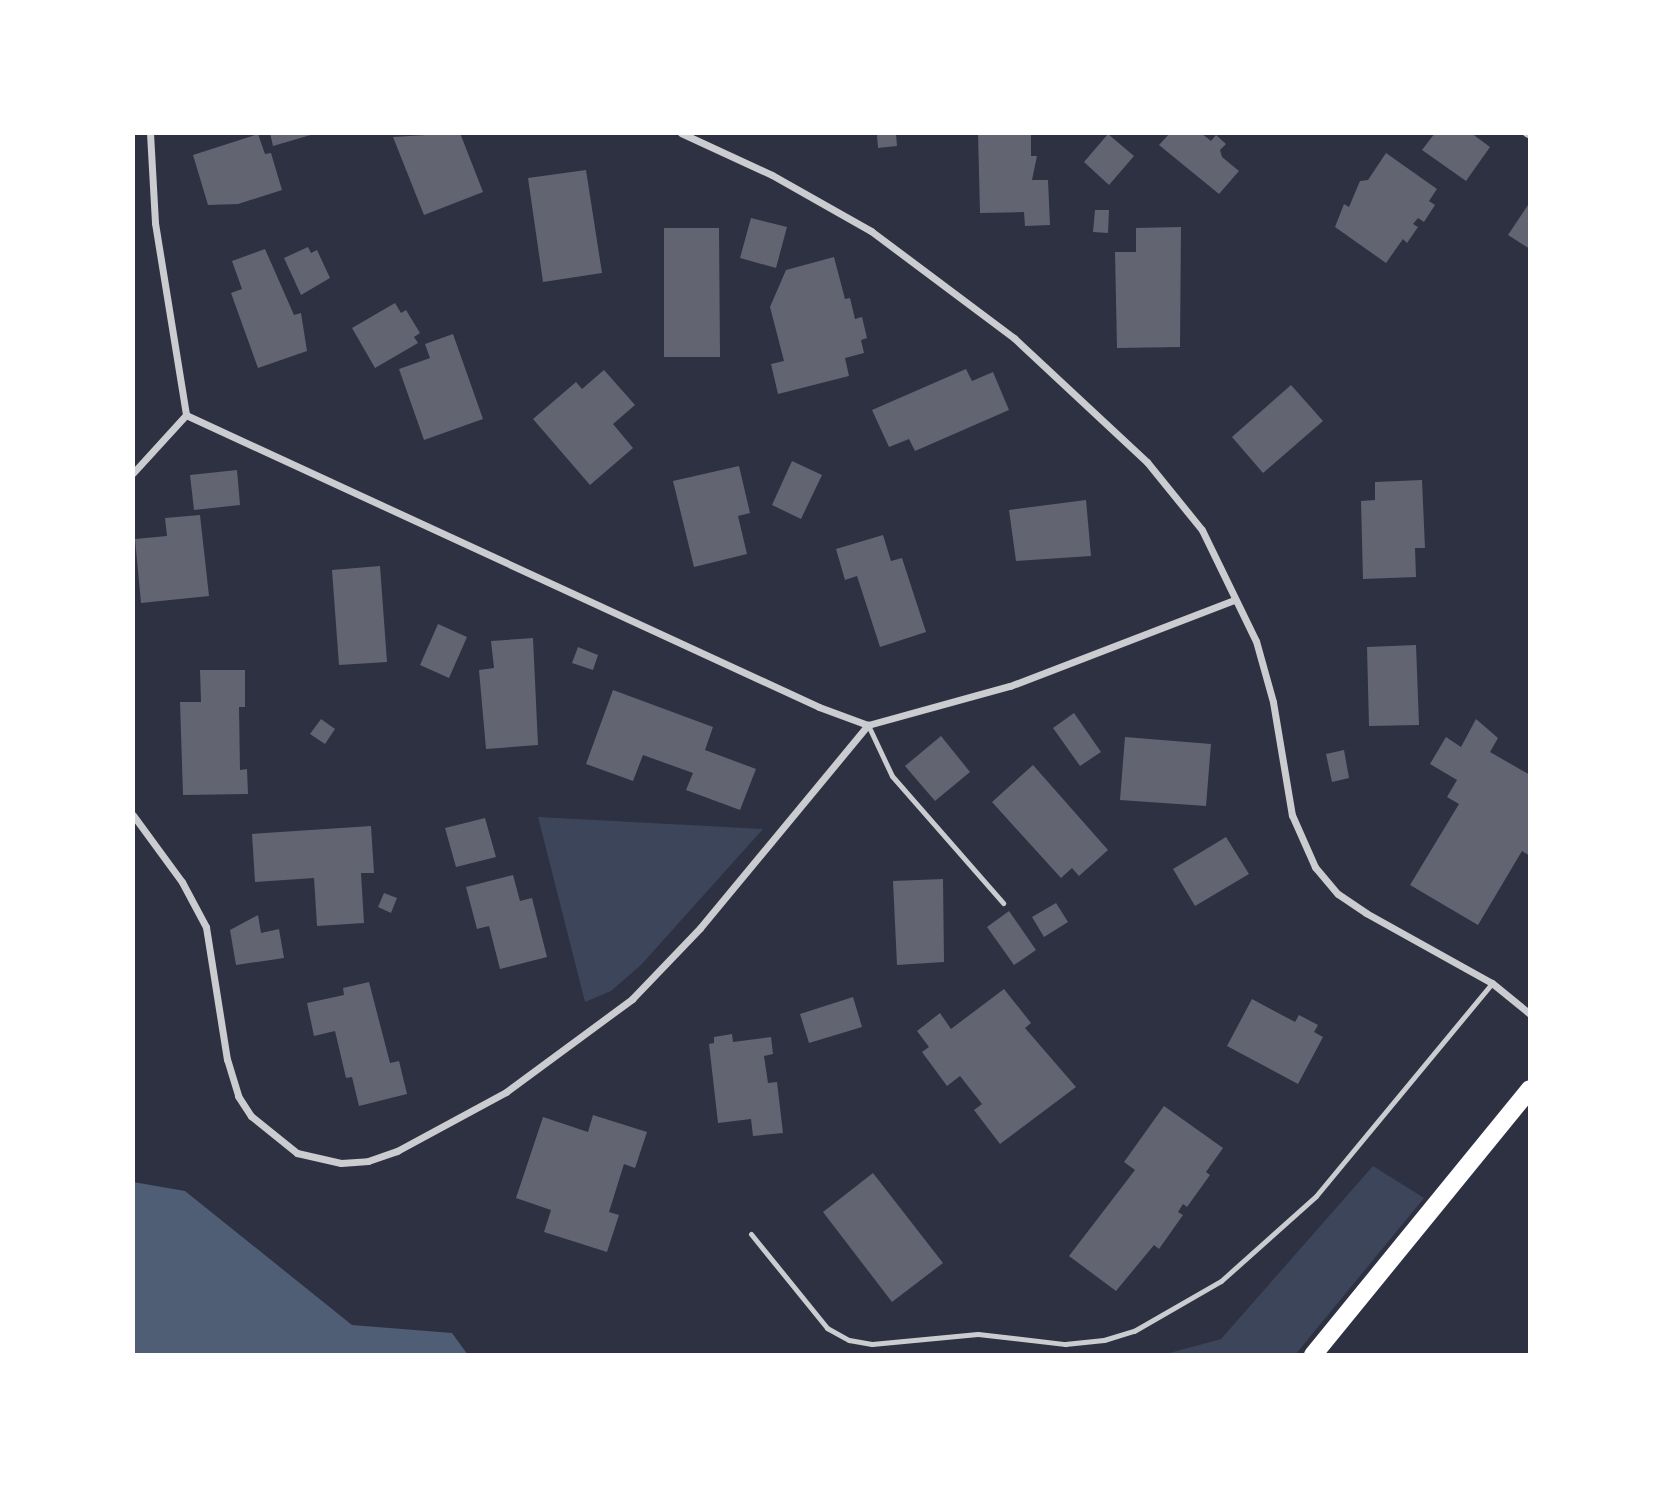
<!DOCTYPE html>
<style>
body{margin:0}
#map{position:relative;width:1663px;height:1488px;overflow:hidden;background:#2d3142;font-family:Quicksand,sans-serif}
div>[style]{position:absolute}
.green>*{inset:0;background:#3c4559}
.water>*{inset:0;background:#4f5d75}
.building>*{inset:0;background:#626471}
.service>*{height:5px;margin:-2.5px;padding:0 2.5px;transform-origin:2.5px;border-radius:2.5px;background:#caccd0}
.minor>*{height:7px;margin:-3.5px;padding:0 3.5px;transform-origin:3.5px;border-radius:3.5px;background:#caccd0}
.primary>*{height:18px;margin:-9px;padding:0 9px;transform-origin:9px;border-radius:9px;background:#fff}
span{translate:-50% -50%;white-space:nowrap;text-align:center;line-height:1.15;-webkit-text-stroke:7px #fff;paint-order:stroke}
.frame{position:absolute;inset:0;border:135px solid #fff;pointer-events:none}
</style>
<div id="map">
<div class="green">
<i style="clip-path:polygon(538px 817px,539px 817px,763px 829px,641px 965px,611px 991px,585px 1002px)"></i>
<i style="clip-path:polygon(1373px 1166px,1424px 1198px,1295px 1355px,1162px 1355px,1221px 1339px)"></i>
</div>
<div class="water">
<i style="clip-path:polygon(133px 1182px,185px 1191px,352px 1325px,452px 1333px,468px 1355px,133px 1355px)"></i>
</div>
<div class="building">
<i style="clip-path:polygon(270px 133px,314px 133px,314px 134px,273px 146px)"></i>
<i style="clip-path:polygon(460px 133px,483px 192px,424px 215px,393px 137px)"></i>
<i style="clip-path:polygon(978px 133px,1031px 133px,1031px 156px,1037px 156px,1032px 180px,1048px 180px,1050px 225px,1025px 226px,1024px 212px,980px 213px)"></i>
<i style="clip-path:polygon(1170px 133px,1201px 133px,1211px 141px,1216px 135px,1226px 144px,1220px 150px,1222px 157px,1239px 171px,1219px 194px,1159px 145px)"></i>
<i style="clip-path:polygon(1435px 133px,1471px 133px,1490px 147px,1466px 181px,1422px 150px)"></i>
<i style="clip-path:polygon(258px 134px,265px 154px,271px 153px,282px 190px,238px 204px,208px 205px,193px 155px)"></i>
<i style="clip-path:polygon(896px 134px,897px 146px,878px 148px,877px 135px)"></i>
<i style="clip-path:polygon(1108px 134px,1134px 156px,1109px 185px,1084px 162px)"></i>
<i style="clip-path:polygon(1386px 153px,1437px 189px,1429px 201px,1435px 205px,1424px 222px,1418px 218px,1413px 224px,1418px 227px,1407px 243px,1403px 239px,1386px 263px,1335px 227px,1344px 204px,1349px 207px,1360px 181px,1368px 180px)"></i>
<i style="clip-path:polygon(586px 170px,602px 273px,543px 282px,528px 178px)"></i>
<i style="clip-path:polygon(1530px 202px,1530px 249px,1508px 235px)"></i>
<i style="clip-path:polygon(1095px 210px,1109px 210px,1108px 233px,1093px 232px)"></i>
<i style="clip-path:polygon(751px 218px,787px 227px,776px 268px,740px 258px)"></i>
<i style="clip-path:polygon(1181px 227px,1180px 347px,1117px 348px,1115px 252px,1136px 252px,1136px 228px)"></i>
<i style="clip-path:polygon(664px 228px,719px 228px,720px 357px,664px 357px)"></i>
<i style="clip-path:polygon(308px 247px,311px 253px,317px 250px,330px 278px,301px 295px,284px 258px)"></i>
<i style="clip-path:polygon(265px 249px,294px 315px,301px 313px,307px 351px,258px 368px,231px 293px,242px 289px,232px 261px)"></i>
<i style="clip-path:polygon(834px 257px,845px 299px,850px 298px,855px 319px,862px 317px,867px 338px,861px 340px,864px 353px,845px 358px,849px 376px,778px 394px,771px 364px,784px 361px,770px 307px,786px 270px)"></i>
<i style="clip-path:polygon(395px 303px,401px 313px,406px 310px,420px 333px,414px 337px,418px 343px,375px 368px,352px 328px)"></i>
<i style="clip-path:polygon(453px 334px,483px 419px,424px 440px,399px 369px,430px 358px,425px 344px)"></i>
<i style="clip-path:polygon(966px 369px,972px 381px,993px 372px,1009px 410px,915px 451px,909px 439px,889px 447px,872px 410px)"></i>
<i style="clip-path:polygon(604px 370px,635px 405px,613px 424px,633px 448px,590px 485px,533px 419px,576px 382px,582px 389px)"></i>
<i style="clip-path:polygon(1291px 385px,1323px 421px,1263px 473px,1232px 437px)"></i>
<i style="clip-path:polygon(792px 461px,822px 475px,801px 519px,772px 505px)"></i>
<i style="clip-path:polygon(739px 466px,750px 513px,738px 516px,747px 554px,694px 567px,673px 481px)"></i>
<i style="clip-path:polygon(237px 470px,240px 505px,194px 510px,190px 475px)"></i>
<i style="clip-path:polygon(1422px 480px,1425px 548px,1415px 548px,1416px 577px,1363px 579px,1361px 501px,1375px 500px,1375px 482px)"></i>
<i style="clip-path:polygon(1086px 500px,1091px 556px,1016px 561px,1009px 510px)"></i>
<i style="clip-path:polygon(200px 515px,209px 596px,141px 603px,135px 539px,167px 536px,165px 518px)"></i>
<i style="clip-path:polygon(883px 535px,891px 561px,902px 558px,926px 632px,880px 647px,857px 576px,845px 580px,836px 549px)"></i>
<i style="clip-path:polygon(380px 566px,387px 662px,339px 665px,332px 570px)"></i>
<i style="clip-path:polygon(438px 624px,467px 637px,449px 678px,420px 665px)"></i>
<i style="clip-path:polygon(533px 638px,538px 745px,486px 749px,479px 670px,494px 668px,491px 641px)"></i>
<i style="clip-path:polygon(1416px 645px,1419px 725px,1369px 726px,1367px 647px)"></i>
<i style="clip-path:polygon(578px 647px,598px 655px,593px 670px,572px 663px)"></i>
<i style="clip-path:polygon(200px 670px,245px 670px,245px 707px,239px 707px,240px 770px,247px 769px,248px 794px,183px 795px,180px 702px,201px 702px)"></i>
<i style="clip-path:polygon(613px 690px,713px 727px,705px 750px,756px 769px,740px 810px,686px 790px,693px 773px,643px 755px,633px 781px,586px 764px)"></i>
<i style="clip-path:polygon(1074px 713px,1101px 752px,1080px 766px,1053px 728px)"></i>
<i style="clip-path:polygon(321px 719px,335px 729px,325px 744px,310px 734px)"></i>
<i style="clip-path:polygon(1476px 719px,1498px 738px,1490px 752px,1530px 775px,1530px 856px,1522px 851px,1478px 925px,1410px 885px,1459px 804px,1447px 797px,1457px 780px,1430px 764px,1446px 737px,1461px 747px)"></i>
<i style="clip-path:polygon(941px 736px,970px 772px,935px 801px,905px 766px)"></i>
<i style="clip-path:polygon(1125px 737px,1211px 744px,1206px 806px,1120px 800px)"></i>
<i style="clip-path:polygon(1344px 750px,1349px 778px,1332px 782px,1326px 754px)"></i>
<i style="clip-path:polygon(1033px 765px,1108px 850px,1079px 876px,1072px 868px,1061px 878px,992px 802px)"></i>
<i style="clip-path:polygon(485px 818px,496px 857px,456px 867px,445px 828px)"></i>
<i style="clip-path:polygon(371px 826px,374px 873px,361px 873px,364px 923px,317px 926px,314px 878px,255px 882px,252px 834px)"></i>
<i style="clip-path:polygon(1226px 837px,1249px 874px,1195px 906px,1173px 869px)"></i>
<i style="clip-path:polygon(513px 875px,520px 901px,532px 898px,547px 957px,500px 969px,489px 926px,477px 929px,466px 887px)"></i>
<i style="clip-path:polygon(943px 879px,944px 962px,897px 965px,893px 881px)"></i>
<i style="clip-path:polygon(384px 893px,397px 898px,391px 913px,378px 907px)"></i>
<i style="clip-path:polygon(1056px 903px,1068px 922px,1044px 937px,1032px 917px)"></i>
<i style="clip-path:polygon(1009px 911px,1036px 950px,1014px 965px,987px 927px)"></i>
<i style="clip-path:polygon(258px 915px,261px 933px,279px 929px,284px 958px,236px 965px,230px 930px)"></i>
<i style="clip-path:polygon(369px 982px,390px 1063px,399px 1061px,407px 1094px,359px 1106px,352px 1077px,346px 1078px,335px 1031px,314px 1036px,307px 1003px,344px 995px,343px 988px)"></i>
<i style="clip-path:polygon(1004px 989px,1031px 1023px,1025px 1028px,1076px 1087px,1000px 1144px,974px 1110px,982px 1104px,960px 1076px,947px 1086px,922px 1052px,929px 1047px,917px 1031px,940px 1013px,951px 1029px)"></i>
<i style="clip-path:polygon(853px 997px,862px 1027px,809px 1043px,800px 1014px)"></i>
<i style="clip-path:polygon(1252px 999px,1295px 1022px,1299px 1015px,1318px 1025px,1314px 1032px,1323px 1037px,1298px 1084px,1227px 1046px)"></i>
<i style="clip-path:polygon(732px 1034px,733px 1042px,771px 1037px,773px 1054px,764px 1056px,768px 1083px,777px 1082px,783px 1133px,753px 1136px,751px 1119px,718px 1123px,709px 1044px,714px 1043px,714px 1037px)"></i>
<i style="clip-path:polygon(1164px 1106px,1223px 1148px,1206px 1172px,1210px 1175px,1187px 1207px,1183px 1204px,1178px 1212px,1183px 1215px,1159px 1249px,1154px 1245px,1116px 1291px,1069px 1256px,1135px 1170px,1124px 1162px)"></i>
<i style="clip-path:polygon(593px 1115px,647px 1132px,635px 1168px,624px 1164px,609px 1212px,619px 1215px,607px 1252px,544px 1232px,551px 1210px,516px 1198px,543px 1117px,588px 1132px)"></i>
<i style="clip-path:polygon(873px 1173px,943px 1263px,892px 1302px,823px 1212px)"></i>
</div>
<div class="service">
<i style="left:868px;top:725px;width:56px;rotate:64.8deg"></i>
<i style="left:892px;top:776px;width:169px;rotate:48.8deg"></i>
<i style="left:751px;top:1234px;width:121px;rotate:51deg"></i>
<i style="left:827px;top:1328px;width:25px;rotate:29deg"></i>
<i style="left:849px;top:1340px;width:23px;rotate:10deg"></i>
<i style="left:872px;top:1344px;width:106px;rotate:-5.4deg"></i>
<i style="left:978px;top:1334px;width:88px;rotate:6.6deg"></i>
<i style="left:1065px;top:1344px;width:39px;rotate:-6deg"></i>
<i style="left:1104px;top:1340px;width:31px;rotate:-17deg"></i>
<i style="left:1134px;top:1331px;width:100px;rotate:-29.9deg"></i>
<i style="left:1221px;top:1281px;width:127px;rotate:-41.8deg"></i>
<i style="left:1316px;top:1196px;width:276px;rotate:-50.4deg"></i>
</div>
<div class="minor">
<i style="left:150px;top:133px;width:90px;rotate:86.8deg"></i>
<i style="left:155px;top:223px;width:194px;rotate:80.8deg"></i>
<i style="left:186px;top:415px;width:697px;rotate:24.76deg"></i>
<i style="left:819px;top:707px;width:52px;rotate:20.2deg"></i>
<i style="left:868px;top:725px;width:147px;rotate:-15.4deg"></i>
<i style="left:1010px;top:686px;width:240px;rotate:-21deg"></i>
<i style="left:681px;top:133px;width:100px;rotate:24.8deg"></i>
<i style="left:772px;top:175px;width:114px;rotate:29.5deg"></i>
<i style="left:871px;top:231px;width:179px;rotate:36.8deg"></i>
<i style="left:1014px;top:338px;width:182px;rotate:43deg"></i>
<i style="left:1147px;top:462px;width:87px;rotate:51deg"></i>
<i style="left:1202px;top:530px;width:123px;rotate:64.1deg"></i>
<i style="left:1256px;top:641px;width:63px;rotate:74.4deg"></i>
<i style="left:1273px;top:702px;width:115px;rotate:80.5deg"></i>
<i style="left:1292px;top:815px;width:57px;rotate:66.1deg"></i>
<i style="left:1315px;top:867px;width:35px;rotate:50deg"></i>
<i style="left:1338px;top:894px;width:34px;rotate:34deg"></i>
<i style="left:1366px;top:913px;width:144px;rotate:29.1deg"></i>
<i style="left:1492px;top:983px;width:49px;rotate:39.2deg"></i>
<i style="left:1526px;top:133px;width:4px;rotate:27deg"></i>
<i style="left:133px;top:473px;width:79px;rotate:-47.6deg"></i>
<i style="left:133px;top:815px;width:83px;rotate:53.8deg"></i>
<i style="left:182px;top:882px;width:51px;rotate:61.9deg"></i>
<i style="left:206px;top:927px;width:134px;rotate:81deg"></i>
<i style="left:227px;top:1059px;width:39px;rotate:73deg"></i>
<i style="left:238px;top:1096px;width:24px;rotate:57deg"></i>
<i style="left:251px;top:1116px;width:59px;rotate:38.8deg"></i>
<i style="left:297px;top:1153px;width:45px;rotate:12.8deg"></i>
<i style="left:341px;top:1163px;width:27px;rotate:-4deg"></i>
<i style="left:368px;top:1161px;width:31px;rotate:-19deg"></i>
<i style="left:397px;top:1151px;width:124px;rotate:-28.4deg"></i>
<i style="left:506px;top:1092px;width:157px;rotate:-36.4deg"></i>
<i style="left:632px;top:999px;width:98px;rotate:-46.2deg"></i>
<i style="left:700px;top:928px;width:264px;rotate:-50.4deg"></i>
</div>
<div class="primary">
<i style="left:1313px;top:1355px;width:343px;rotate:-50.8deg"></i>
</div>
<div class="frame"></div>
</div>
